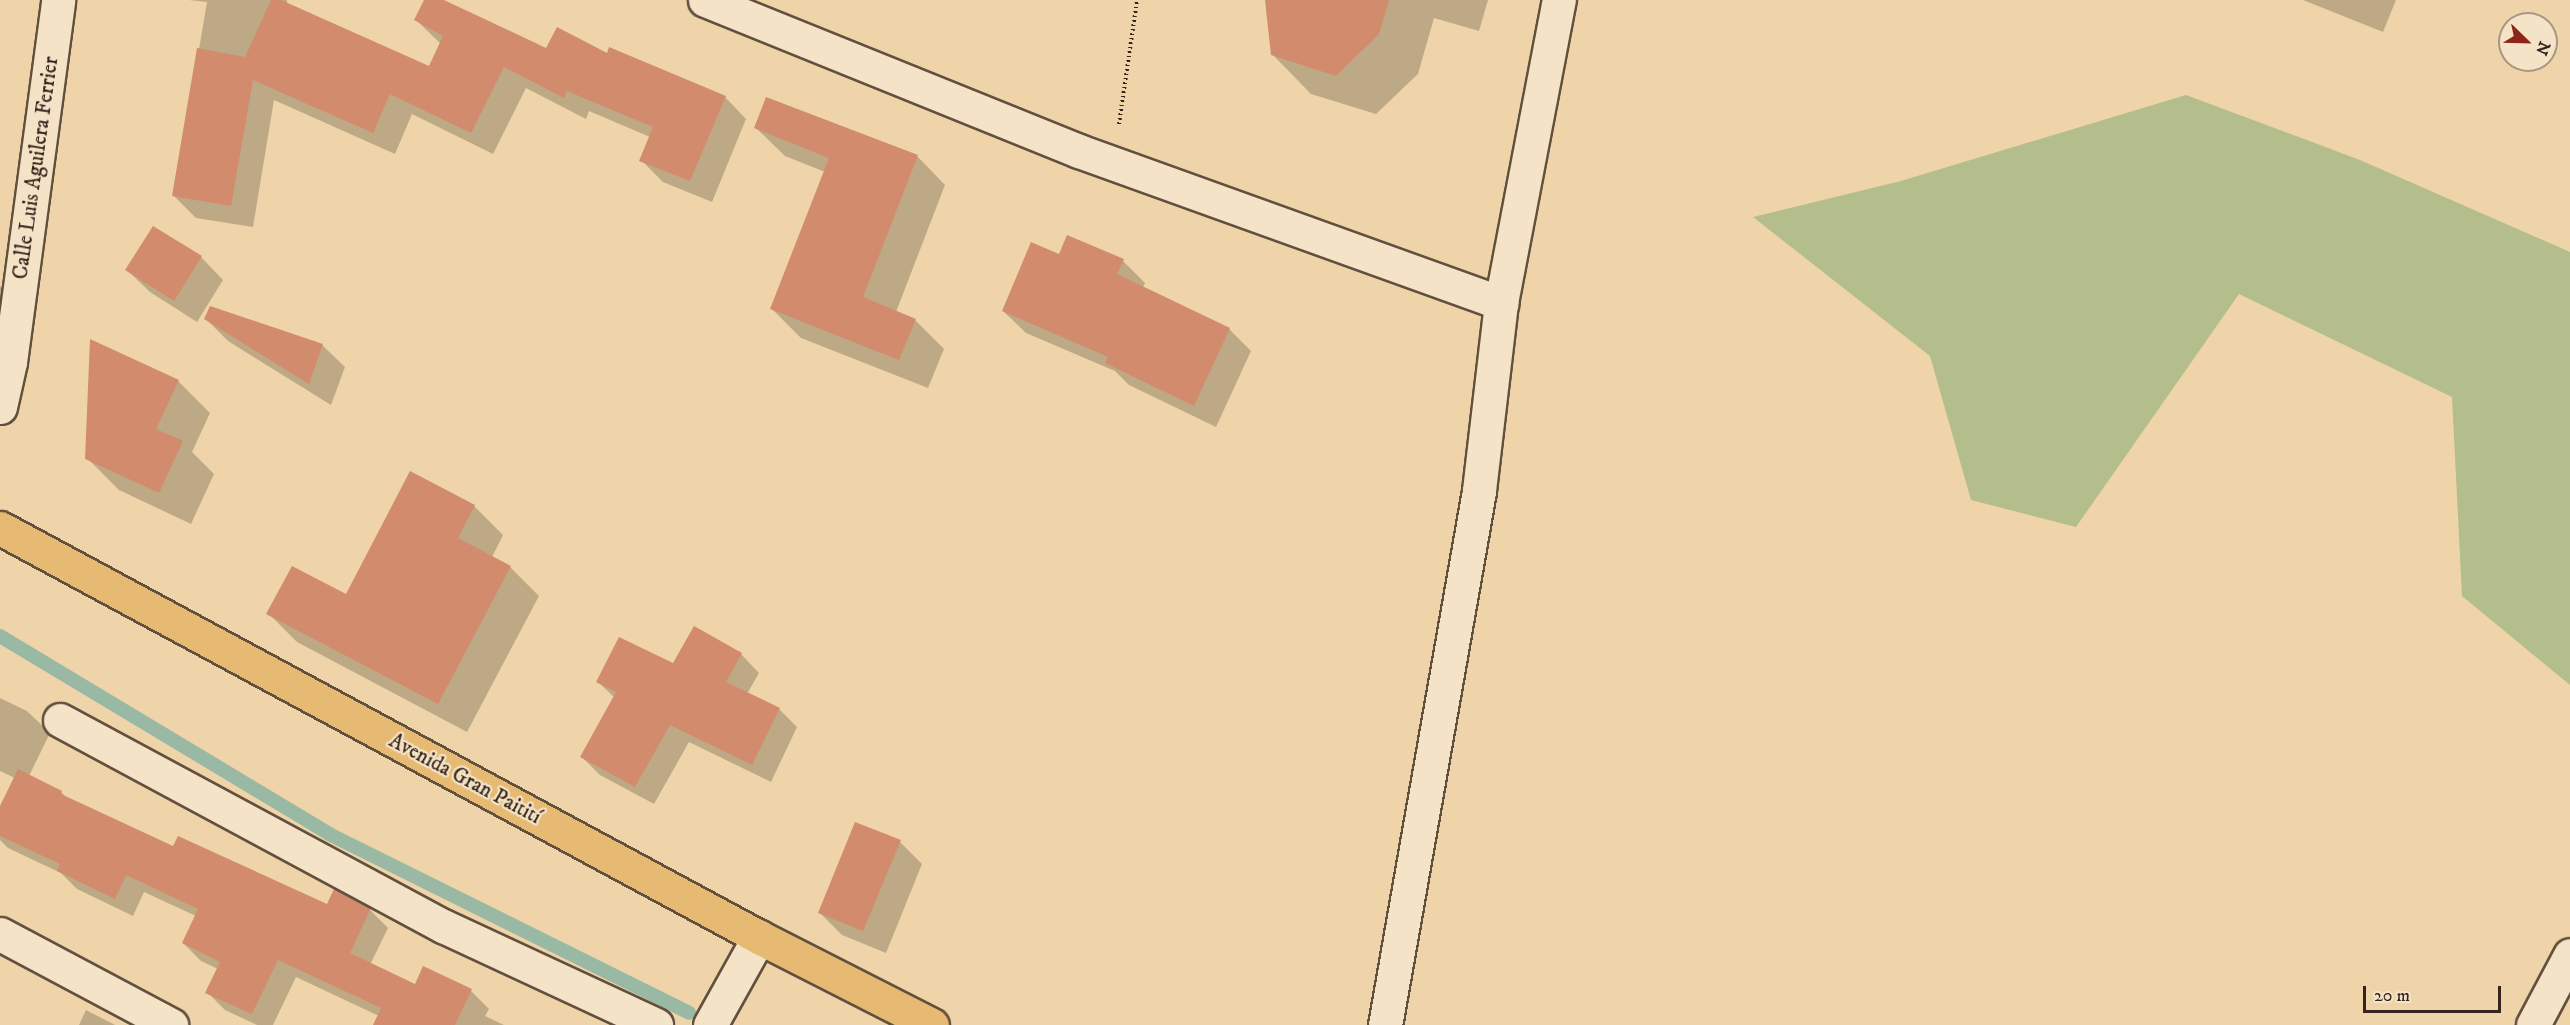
<!DOCTYPE html>
<meta charset="utf-8">
<style>
body{margin:0}
#map{position:relative;width:2570px;height:1025px;overflow:hidden;background:#eed4a8;font-family:"IM FELL DW Pica",serif}
div>[style]{position:absolute}
.green>*{inset:0;background:#b3be8c}
.shadow>*{inset:0;background:#0003}
.stream>*{height:14px;margin:-7px;padding:0 7px;transform-origin:7px;border-radius:7px;background:#9ab9a4}
.building>*{inset:0;background:#d28b6c}
.path>*{height:4px;margin-top:-2px;transform-origin:0;background:repeating-linear-gradient(90deg,#34241b 0 1.5px,transparent 0 4.5px)}
.roads{filter:drop-shadow(2px 0 #62503e) drop-shadow(-2px 0 #62503e) drop-shadow(0 2px #62503e) drop-shadow(0 -2px #62503e)}
.minor>*{height:33px;margin:-16.5px;padding:0 16.5px;transform-origin:16.5px;border-radius:16.5px;background:#f4e3c6}
.major>*{height:33px;margin:-16.5px;padding:0 16.5px;transform-origin:16.5px;border-radius:16.5px;background:#e7ba74}
span{translate:-50% -50%;white-space:nowrap;text-align:center;line-height:1.15;-webkit-text-stroke:4.5px #f4e3c6;paint-order:stroke}
.street-label{font-size:21px;color:#34241b}
.north{position:absolute;left:2498px;top:12px;width:60px;height:60px;box-sizing:border-box;background:#f4e3c6;border:2px solid #a79782;border-radius:50%;rotate:113deg;font-size:16px;font-weight:700;line-height:24px;text-align:center;color:#34241b}
.north::after{content:'';display:block;margin:auto;width:21px;height:27px;background:#8f2418;clip-path:polygon(50% 0,100% 100%,50% 72%,0 100%)}
.scale{position:absolute;left:2363px;top:986px;width:138px;height:27px;box-sizing:border-box;border:3px solid #34241b;border-top:0;padding-left:8px;font-size:18px;line-height:21px;white-space:nowrap;color:#34241b;-webkit-text-stroke:4px #f4e3c6;paint-order:stroke}
</style>
<div id="map">
<div class="green">
<i style="clip-path:polygon(2186px 95px,2360px 160px,2570px 252px,2570px 685px,2462px 596px,2452px 397px,2239px 294px,2076px 527px,1971px 500px,1930px 356px,1753px 217px,1901px 181px)"></i>
</div>
<div class="shadow">
<i style="clip-path:polygon(189px 0,287px 0,287px 4px,429px 68px,441px 44px,416px 20px,426px 0,441px 0,547px 50px,608px 55px,725px 97px,746px 119px,712px 202px,663px 182px,641px 160px,650px 137px,589px 111px,586px 119px,526px 88px,493px 154px,412px 114px,395px 154px,274px 100px,253px 227px,196px 218px,174px 196px,207px 2px)"></i>
<i style="clip-path:polygon(1267px 0,1488px 0,1479px 31px,1434px 18px,1418px 74px,1376px 114px,1311px 94px,1272px 54px)"></i>
<i style="clip-path:polygon(2303px 0,2396px 0,2383px 32px)"></i>
<i style="clip-path:polygon(756px 128px,917px 156px,945px 185px,896px 312px,916px 321px,944px 349px,928px 388px,801px 338px,772px 309px,825px 172px,785px 156px)"></i>
<i style="clip-path:polygon(1060px 256px,1123px 261px,1145px 283px,1143px 287px,1229px 329px,1251px 351px,1216px 427px,1129px 385px,1115px 371px,1026px 333px,1003px 311px)"></i>
<i style="clip-path:polygon(201px 257px,223px 280px,197px 322px,150px 292px,127px 270px)"></i>
<i style="clip-path:polygon(0 286px,11px 297px,0 359px)"></i>
<i style="clip-path:polygon(206px 319px,322px 345px,345px 367px,331px 405px,228px 341px)"></i>
<i style="clip-path:polygon(178px 381px,210px 413px,192px 452px,214px 474px,191px 524px,119px 490px,87px 458px)"></i>
<i style="clip-path:polygon(474px 506px,503px 535px,492px 557px,510px 567px,539px 596px,467px 732px,297px 642px,268px 613px,346px 596px)"></i>
<i style="clip-path:polygon(741px 654px,759px 673px,747px 694px,779px 709px,797px 727px,771px 782px,689px 742px,654px 804px,600px 775px,582px 757px,615px 698px,598px 682px,674px 665px)"></i>
<i style="clip-path:polygon(0 698px,27px 711px,50px 733px,29px 776px,61px 792px,68px 799px,174px 848px,327px 906px,370px 910px,388px 928px,370px 965px,415px 986px,471px 991px,489px 1009px,485px 1016px,504px 1025px,375px 1025px,379px 1016px,296px 977px,273px 1025px,257px 1025px,225px 1010px,207px 992px,218px 969px,201px 961px,183px 943px,196px 916px,144px 892px,133px 916px,77px 889px,61px 873px,8px 848px,0 840px,0 810px,15px 778px,0 771px)"></i>
<i style="clip-path:polygon(900px 842px,922px 864px,886px 953px,842px 935px,820px 913px)"></i>
<i style="clip-path:polygon(86px 1010px,115px 1025px,79px 1025px)"></i>
</div>
<div class="stream">
<i style="left:0;top:636px;width:384px;rotate:31deg"></i>
<i style="left:329px;top:834px;width:402px;rotate:26.4deg"></i>
</div>
<div class="building">
<i style="clip-path:polygon(271px 0,281px 0,429px 66px,443px 36px,414px 20px,424px 0,444px 0,546px 48px,557px 27px,607px 53px,609px 47px,726px 96px,690px 181px,639px 161px,653px 127px,567px 91px,564px 98px,504px 67px,471px 133px,390px 94px,373px 133px,253px 80px,231px 206px,172px 196px,197px 48px,245px 57px)"></i>
<i style="clip-path:polygon(1265px 0,1389px 0,1379px 34px,1336px 76px,1271px 55px)"></i>
<i style="clip-path:polygon(766px 97px,918px 155px,863px 297px,916px 319px,899px 360px,770px 309px,829px 158px,754px 128px)"></i>
<i style="clip-path:polygon(153px 226px,202px 256px,174px 301px,125px 270px)"></i>
<i style="clip-path:polygon(1067px 235px,1124px 259px,1117px 274px,1230px 328px,1194px 406px,1105px 363px,1108px 357px,1002px 311px,1031px 242px,1059px 254px)"></i>
<i style="clip-path:polygon(210px 306px,323px 344px,309px 384px,204px 319px)"></i>
<i style="clip-path:polygon(90px 339px,179px 380px,156px 429px,183px 441px,159px 493px,85px 459px)"></i>
<i style="clip-path:polygon(410px 471px,475px 505px,458px 538px,511px 566px,438px 704px,266px 614px,292px 566px,346px 594px)"></i>
<i style="clip-path:polygon(694px 626px,742px 653px,726px 682px,780px 708px,752px 765px,670px 725px,635px 787px,580px 757px,616px 692px,596px 682px,619px 637px,673px 663px)"></i>
<i style="clip-path:polygon(18px 769px,62px 791px,61px 794px,173px 846px,178px 836px,327px 904px,334px 889px,371px 908px,350px 953px,415px 984px,423px 966px,472px 989px,455px 1025px,373px 1025px,381px 1008px,278px 960px,252px 1014px,205px 993px,220px 962px,182px 943px,198px 909px,126px 875px,115px 899px,57px 871px,60px 864px,0 836px,0 806px)"></i>
<i style="clip-path:polygon(855px 822px,901px 840px,863px 931px,818px 913px)"></i>
</div>
<div class="path">
<i style="left:1119px;top:124px;width:125px;rotate:-81.7deg"></i>
</div>
<div class="roads">
<div class="minor">
<i style="left:705px;top:0;width:403px;rotate:22deg"></i>
<i style="left:1079px;top:151px;width:449px;rotate:19.8deg"></i>
<i style="left:1501px;top:303px;width:189px;rotate:96.7deg"></i>
<i style="left:1479px;top:491px;width:542px;rotate:99.98deg"></i>
<i style="left:1501px;top:303px;width:309px;rotate:-79.2deg"></i>
<i style="left:0;top:407px;width:46px;rotate:-77.5deg"></i>
<i style="left:10px;top:362px;width:365px;rotate:-82.4deg"></i>
<i style="left:60px;top:720px;width:435px;rotate:28.3deg"></i>
<i style="left:443px;top:926px;width:235px;rotate:24.9deg"></i>
<i style="left:0;top:934px;width:194px;rotate:28deg"></i>
<i style="left:710px;top:1025px;width:101px;rotate:-60.9deg"></i>
<i style="left:2533px;top:1025px;width:79px;rotate:-62.1deg"></i>
</div>
<div class="major">
<i style="left:0;top:528px;width:862px;rotate:28.32deg"></i>
<i style="left:759px;top:937px;width:194px;rotate:27deg"></i>
</div>
</div>
<div class="street-label">
<span style="left:36px;top:168px;rotate:-82deg">Calle Luis Aguilera Ferrier</span>
<span style="left:465px;top:779px;rotate:28deg">Avenida Gran Paitití</span>
</div>
<div class="north">N</div>
<div class="scale">20 m</div>
</div>
